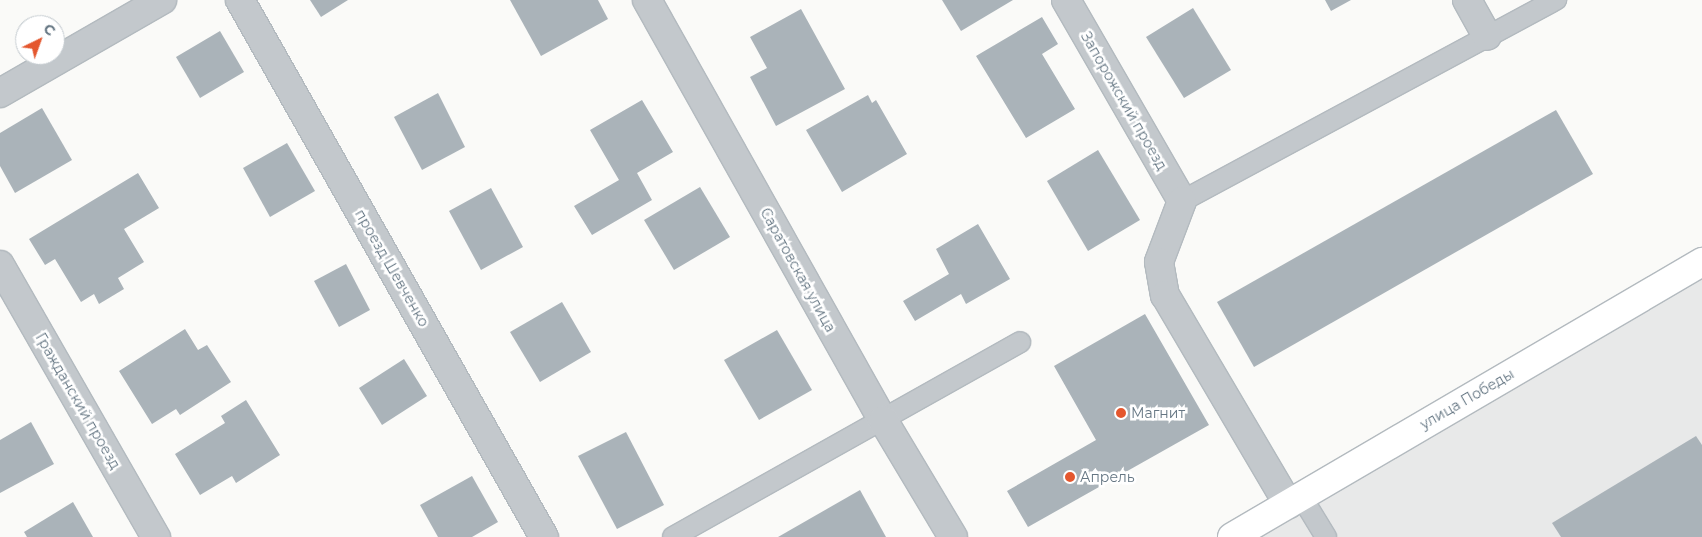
<!DOCTYPE html>
<meta charset="utf-8">
<style>
body{margin:0}
#map{position:relative;width:1702px;height:537px;overflow:hidden;background:#fafaf8;font-family:Montserrat,sans-serif}
div>[style]{position:absolute}
.built>*{inset:0;background:#e8e9e9}
.building>*{inset:0;background:#aab3b9}
.roads{filter:drop-shadow(1px 0 #b3babf) drop-shadow(-1px 0 #b3babf) drop-shadow(0 1px #b3babf) drop-shadow(0 -1px #b3babf)}
.lane>*{height:20px;margin:-10px;padding:0 10px;transform-origin:10px;border-radius:10px;background:#c3c8cc}
.street>*{height:28px;margin:-14px;padding:0 14px;transform-origin:14px;border-radius:14px;background:#c3c8cc}
.secondary>*{height:28px;margin:-14px;padding:0 14px;transform-origin:14px;border-radius:14px;background:#fff}
.dots>*{width:14px;height:14px;translate:-50% -50%;box-sizing:border-box;border:2px solid #fff;border-radius:50%}
span{translate:-50% -50%;white-space:nowrap;text-align:center;line-height:1.15;-webkit-text-stroke:5px #fff;paint-order:stroke}
.street-label{font-size:14px;color:#657683}
.poi-label{font-size:14px;color:#657683}
.left{translate:0 -50%;text-align:left}
.north{position:absolute;left:15px;top:15px;width:50px;height:50px;box-sizing:border-box;background:#fff;border:1px solid #c1c8cd;border-radius:50%;rotate:42deg;font-size:14px;font-weight:700;line-height:20px;text-align:center;color:#657683}
.north::after{content:'';display:block;margin:auto;width:18px;height:22px;background:#e4572e;clip-path:polygon(50% 0,100% 100%,50% 72%,0 100%)}
</style>
<div id="map">
<div class="built">
<i style="clip-path:polygon(1702px 277px,1702px 537px,1258px 537px)"></i>
</div>
<div class="building">
<i style="clip-path:polygon(310px 0,348px 0,321px 17px)"></i>
<i style="clip-path:polygon(510px 0,598px 0,608px 19px,541px 56px)"></i>
<i style="clip-path:polygon(942px 0,1013px 0,961px 31px)"></i>
<i style="clip-path:polygon(1325px 0,1351px 0,1331px 11px)"></i>
<i style="clip-path:polygon(1193px 8px,1231px 70px,1184px 98px,1146px 37px)"></i>
<i style="clip-path:polygon(801px 9px,845px 89px,776px 126px,750px 77px,767px 68px,750px 37px)"></i>
<i style="clip-path:polygon(1042px 17px,1058px 44px,1042px 54px,1075px 109px,1026px 138px,976px 56px)"></i>
<i style="clip-path:polygon(220px 31px,244px 72px,200px 98px,176px 57px)"></i>
<i style="clip-path:polygon(438px 93px,465px 147px,422px 170px,394px 117px)"></i>
<i style="clip-path:polygon(868px 95px,872px 103px,876px 100px,907px 154px,842px 192px,806px 130px)"></i>
<i style="clip-path:polygon(642px 100px,673px 152px,637px 173px,652px 200px,592px 235px,574px 206px,619px 180px,590px 130px)"></i>
<i style="clip-path:polygon(42px 108px,72px 160px,15px 193px,0 166px,0 133px)"></i>
<i style="clip-path:polygon(1556px 110px,1593px 174px,1254px 367px,1217px 302px)"></i>
<i style="clip-path:polygon(287px 143px,315px 191px,270px 217px,243px 168px)"></i>
<i style="clip-path:polygon(1098px 150px,1140px 220px,1088px 251px,1047px 181px)"></i>
<i style="clip-path:polygon(138px 173px,159px 208px,124px 229px,144px 262px,118px 278px,124px 289px,99px 304px,94px 294px,81px 302px,55px 259px,45px 265px,29px 239px)"></i>
<i style="clip-path:polygon(700px 187px,730px 237px,674px 270px,644px 220px)"></i>
<i style="clip-path:polygon(491px 188px,523px 247px,481px 270px,449px 211px)"></i>
<i style="clip-path:polygon(978px 224px,1010px 279px,966px 304px,961px 294px,915px 321px,903px 301px,949px 274px,936px 249px)"></i>
<i style="clip-path:polygon(346px 264px,370px 310px,339px 327px,314px 281px)"></i>
<i style="clip-path:polygon(562px 302px,591px 352px,540px 382px,510px 332px)"></i>
<i style="clip-path:polygon(1145px 314px,1209px 425px,1028px 527px,1007px 491px,1096px 440px,1054px 366px)"></i>
<i style="clip-path:polygon(185px 329px,198px 350px,207px 345px,231px 382px,180px 415px,176px 409px,152px 424px,119px 371px)"></i>
<i style="clip-path:polygon(777px 330px,812px 390px,759px 420px,724px 360px)"></i>
<i style="clip-path:polygon(404px 359px,427px 396px,382px 425px,359px 388px)"></i>
<i style="clip-path:polygon(246px 400px,280px 455px,236px 483px,232px 476px,200px 495px,175px 454px,225px 423px,221px 416px)"></i>
<i style="clip-path:polygon(31px 422px,54px 464px,0 493px,0 440px)"></i>
<i style="clip-path:polygon(626px 432px,664px 505px,617px 529px,578px 456px)"></i>
<i style="clip-path:polygon(1696px 436px,1702px 445px,1702px 537px,1561px 537px,1552px 523px)"></i>
<i style="clip-path:polygon(472px 476px,498px 522px,472px 537px,438px 537px,420px 505px)"></i>
<i style="clip-path:polygon(860px 490px,886px 537px,778px 537px)"></i>
<i style="clip-path:polygon(73px 502px,93px 537px,27px 537px,24px 532px)"></i>
</div>
<div class="roads">
<div class="lane">
<i style="left:1182px;top:201px;width:425px;rotate:-28.3deg"></i>
<i style="left:1301px;top:496px;width:48px;rotate:58.6deg"></i>
<i style="left:673px;top:537px;width:398px;rotate:-29.3deg"></i>
</div>
<div class="street">
<i style="left:240px;top:0;width:617px;rotate:60.49deg"></i>
<i style="left:647px;top:0;width:482px;rotate:60.7deg"></i>
<i style="left:883px;top:420px;width:136px;rotate:59.1deg"></i>
<i style="left:1066px;top:0;width:232px;rotate:60deg"></i>
<i style="left:1182px;top:201px;width:65px;rotate:110.7deg"></i>
<i style="left:1159px;top:262px;width:34px;rotate:80deg"></i>
<i style="left:1165px;top:295px;width:243px;rotate:59.5deg"></i>
<i style="left:1467px;top:0;width:41px;rotate:60.9deg"></i>
<i style="left:0;top:93px;width:187px;rotate:-29.9deg"></i>
<i style="left:0;top:265px;width:314px;rotate:60.2deg"></i>
</div>
<div class="secondary">
<i style="left:1232px;top:537px;width:545px;rotate:-30.33deg"></i>
</div>
</div>
<div class="dots">
<i style="left:1121px;top:413px;background:#e4572e"></i>
<i style="left:1070px;top:477px;background:#e4572e"></i>
</div>
<div class="street-label">
<span style="left:1124px;top:101px;rotate:60deg">Запорожский проезд</span>
<span style="left:392px;top:268px;rotate:60deg">проезд Шевченко</span>
<span style="left:798px;top:270px;rotate:61deg">Саратовская улица</span>
<span style="left:1467px;top:399px;rotate:-30deg">улица Победы</span>
<span style="left:78px;top:401px;rotate:60deg">Гражданский проезд</span>
</div>
<div class="poi-label">
<span class="left" style="left:1131px;top:413px">Магнит</span>
<span class="left" style="left:1080px;top:477px">Апрель</span>
</div>
<div class="north">С</div>
</div>
